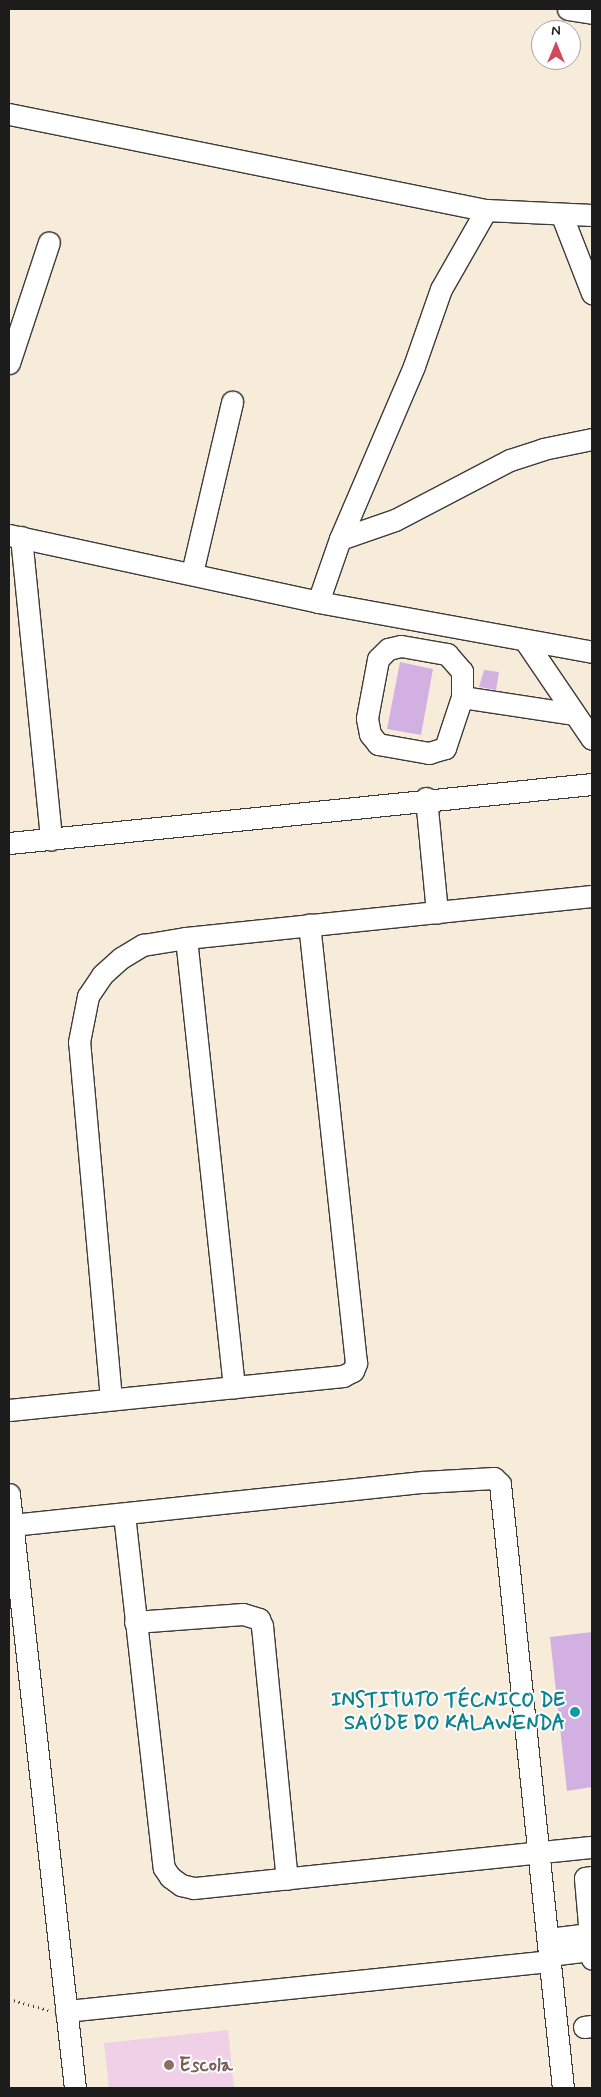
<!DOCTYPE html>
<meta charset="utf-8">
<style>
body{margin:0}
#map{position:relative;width:601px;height:2097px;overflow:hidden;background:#f7ecd9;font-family:Mynerve,sans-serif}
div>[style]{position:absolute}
.built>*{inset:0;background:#efd0e7}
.building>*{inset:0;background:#d2b1e2}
.path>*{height:2.5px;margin-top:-1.25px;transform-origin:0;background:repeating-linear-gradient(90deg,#3d3b38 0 1px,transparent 0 5px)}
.roads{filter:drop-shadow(1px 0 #3d3b38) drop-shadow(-1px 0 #3d3b38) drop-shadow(0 1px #3d3b38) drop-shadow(0 -1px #3d3b38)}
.minor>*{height:21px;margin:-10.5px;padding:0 10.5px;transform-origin:10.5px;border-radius:10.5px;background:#fff}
.dots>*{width:14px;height:14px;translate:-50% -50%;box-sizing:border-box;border:2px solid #fff;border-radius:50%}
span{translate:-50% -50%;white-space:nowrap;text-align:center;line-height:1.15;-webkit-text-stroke:4px #fff;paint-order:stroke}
.culture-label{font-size:20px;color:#0d838f;font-weight:700}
.right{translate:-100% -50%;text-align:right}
.education-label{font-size:20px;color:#785e54;font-weight:700}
.left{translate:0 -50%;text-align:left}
.frame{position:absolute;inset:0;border:10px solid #1c1c1c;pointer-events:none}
.north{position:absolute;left:531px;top:20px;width:50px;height:50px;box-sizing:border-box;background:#fff;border:1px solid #a4a4a4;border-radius:50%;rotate:0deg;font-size:14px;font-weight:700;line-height:20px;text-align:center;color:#1c1c1c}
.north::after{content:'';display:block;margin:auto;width:18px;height:22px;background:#d1495b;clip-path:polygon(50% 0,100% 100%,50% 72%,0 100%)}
</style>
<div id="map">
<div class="built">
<i style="clip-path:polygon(228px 2030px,234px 2088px,109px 2088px,104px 2043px)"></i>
</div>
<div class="building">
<i style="clip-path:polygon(400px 662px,433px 669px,421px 735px,387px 729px)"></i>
<i style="clip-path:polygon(484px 670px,499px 672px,496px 690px,479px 687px)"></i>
<i style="clip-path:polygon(592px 1632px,592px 1787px,567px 1791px,550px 1637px)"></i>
</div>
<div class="path">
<i style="left:9px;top:1999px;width:41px;rotate:15.8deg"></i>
</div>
<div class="roads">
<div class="minor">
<i style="left:568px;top:9px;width:24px;rotate:9deg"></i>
<i style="left:9px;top:114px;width:487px;rotate:11.4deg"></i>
<i style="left:486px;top:210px;width:106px;rotate:2.7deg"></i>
<i style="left:562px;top:216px;width:83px;rotate:68.7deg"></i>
<i style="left:9px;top:363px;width:127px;rotate:-71.7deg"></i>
<i style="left:9px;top:535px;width:316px;rotate:12.2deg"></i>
<i style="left:318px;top:602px;width:279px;rotate:10.3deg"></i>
<i style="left:21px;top:537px;width:304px;rotate:84.3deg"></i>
<i style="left:340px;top:539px;width:58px;rotate:-19.1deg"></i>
<i style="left:395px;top:520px;width:130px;rotate:-27.6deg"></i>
<i style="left:510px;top:460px;width:35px;rotate:-18deg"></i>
<i style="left:543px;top:449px;width:50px;rotate:-11.5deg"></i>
<i style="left:192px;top:573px;width:176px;rotate:-76.8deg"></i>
<i style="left:318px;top:602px;width:67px;rotate:-70.8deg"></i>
<i style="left:340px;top:539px;width:188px;rotate:-66.8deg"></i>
<i style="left:414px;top:366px;width:82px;rotate:-70.7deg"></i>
<i style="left:441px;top:289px;width:91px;rotate:-60.3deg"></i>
<i style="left:526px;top:642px;width:117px;rotate:55.8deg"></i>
<i style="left:401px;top:646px;width:47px;rotate:9.9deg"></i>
<i style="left:447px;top:654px;width:23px;rotate:49deg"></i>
<i style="left:462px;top:671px;width:26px;rotate:90deg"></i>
<i style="left:462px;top:697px;width:54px;rotate:108.4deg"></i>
<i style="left:445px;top:748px;width:17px;rotate:163deg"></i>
<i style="left:429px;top:753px;width:52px;rotate:-170deg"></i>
<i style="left:378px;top:744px;width:13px;rotate:-129deg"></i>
<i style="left:370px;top:734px;width:16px;rotate:-101deg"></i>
<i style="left:367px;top:718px;width:60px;rotate:-79.4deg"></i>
<i style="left:378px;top:659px;width:14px;rotate:-45deg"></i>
<i style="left:388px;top:649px;width:13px;rotate:-13deg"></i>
<i style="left:462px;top:697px;width:114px;rotate:8.6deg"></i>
<i style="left:426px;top:798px;width:115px;rotate:84.5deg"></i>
<i style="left:9px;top:843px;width:586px;rotate:-5.78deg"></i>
<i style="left:186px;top:938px;width:452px;rotate:83.9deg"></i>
<i style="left:111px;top:1399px;width:358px;rotate:-95.1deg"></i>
<i style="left:79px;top:1042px;width:47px;rotate:-78.9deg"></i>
<i style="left:88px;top:996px;width:25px;rotate:-56deg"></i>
<i style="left:102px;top:975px;width:25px;rotate:-42deg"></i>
<i style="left:121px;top:958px;width:26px;rotate:-31deg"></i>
<i style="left:143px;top:945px;width:44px;rotate:-9.2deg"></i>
<i style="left:186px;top:938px;width:408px;rotate:-5.9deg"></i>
<i style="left:9px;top:1410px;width:336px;rotate:-5.8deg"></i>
<i style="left:343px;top:1376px;width:11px;rotate:-27deg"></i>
<i style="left:353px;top:1371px;width:9px;rotate:-69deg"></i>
<i style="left:356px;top:1363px;width:441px;rotate:-96.1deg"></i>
<i style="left:9px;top:1494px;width:598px;rotate:83.66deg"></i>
<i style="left:124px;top:1514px;width:356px;rotate:83.6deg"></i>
<i style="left:164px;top:1868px;width:11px;rotate:56deg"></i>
<i style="left:170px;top:1877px;width:14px;rotate:36deg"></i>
<i style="left:181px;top:1885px;width:13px;rotate:13deg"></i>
<i style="left:194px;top:1888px;width:400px;rotate:-5.9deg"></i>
<i style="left:12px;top:1525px;width:413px;rotate:-6deg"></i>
<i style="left:423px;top:1482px;width:71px;rotate:-3.2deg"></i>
<i style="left:494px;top:1478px;width:8px;rotate:45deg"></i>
<i style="left:500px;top:1484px;width:607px;rotate:84.05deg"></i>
<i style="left:135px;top:1622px;width:108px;rotate:-4.2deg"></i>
<i style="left:243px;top:1614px;width:17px;rotate:17deg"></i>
<i style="left:259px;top:1619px;width:8px;rotate:67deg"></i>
<i style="left:262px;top:1626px;width:254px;rotate:84.4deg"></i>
<i style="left:592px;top:1877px;width:7px;rotate:172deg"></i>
<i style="left:585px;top:1878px;width:81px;rotate:85.1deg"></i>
<i style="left:548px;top:1939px;width:42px;rotate:-6.8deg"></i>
<i style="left:549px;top:1955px;width:42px;rotate:-6.8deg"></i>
<i style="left:66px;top:2011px;width:487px;rotate:-5.9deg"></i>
<i style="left:584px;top:2027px;width:8px;rotate:-7deg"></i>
</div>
</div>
<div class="dots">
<i style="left:575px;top:1712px;background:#0f9aa8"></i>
<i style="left:169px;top:2065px;background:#8d6e63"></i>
</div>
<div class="culture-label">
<span class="right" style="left:565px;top:1712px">INSTITUTO TÉCNICO DE<br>SAÚDE DO KALAWENDA</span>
</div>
<div class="education-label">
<span class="left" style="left:179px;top:2065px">Escola</span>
</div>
<div class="frame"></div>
<div class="north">N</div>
</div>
